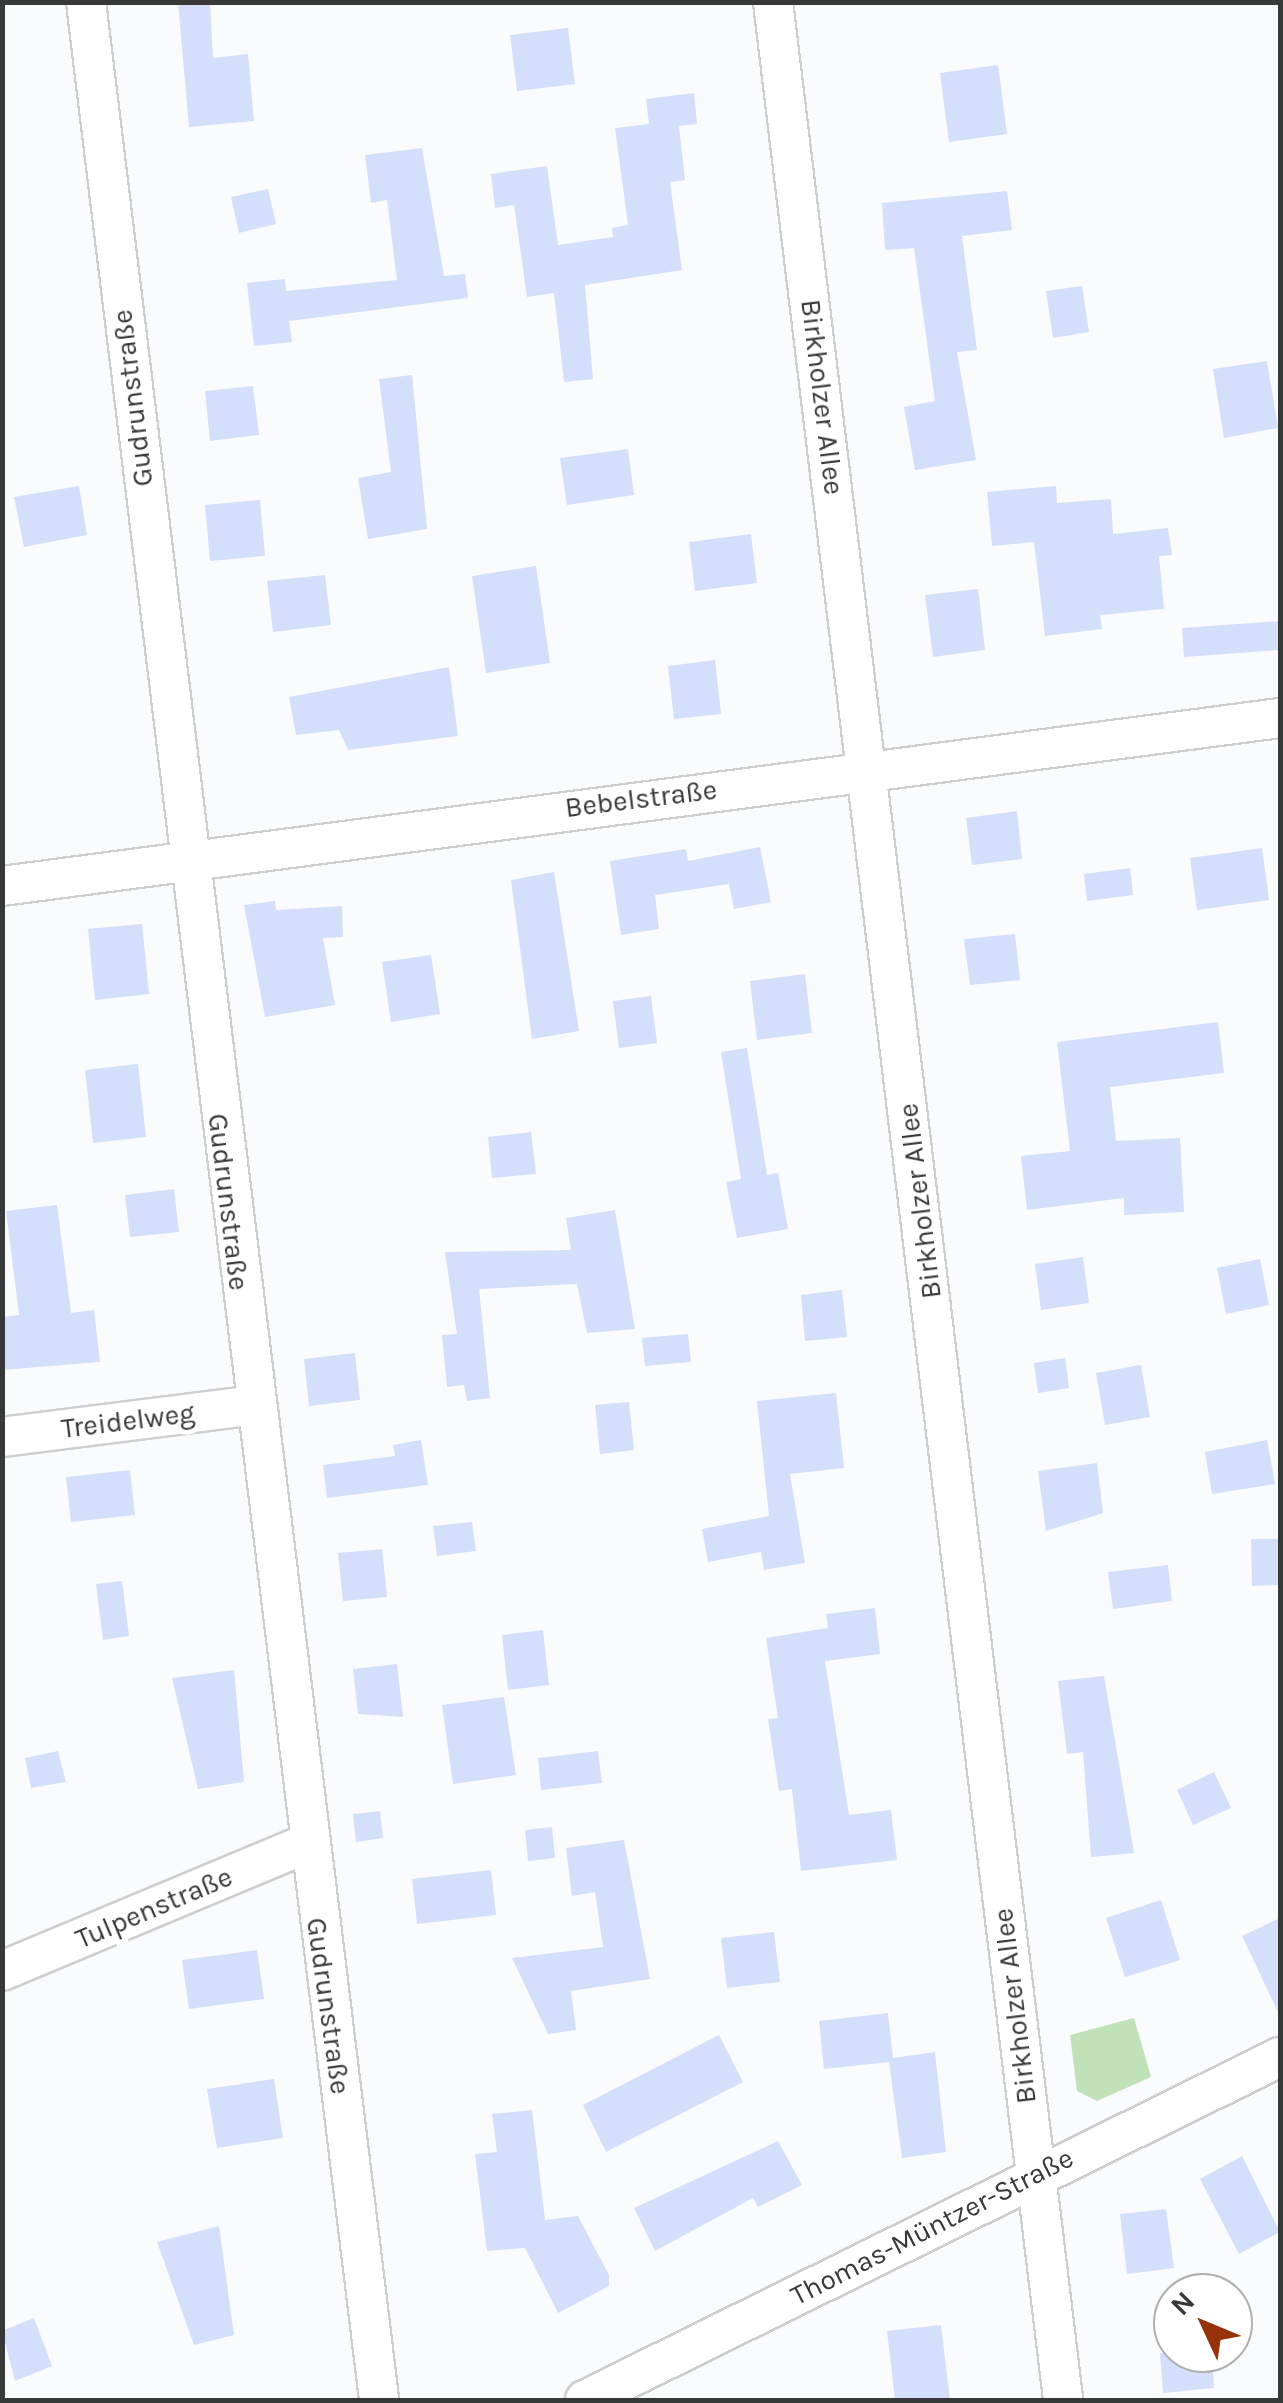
<!DOCTYPE html>
<meta charset="utf-8">
<style>
body{margin:0}
#map{position:relative;width:1283px;height:2403px;overflow:hidden;background:#fafbfd;font-family:Karla,sans-serif}
div>[style]{position:absolute}
.green>*{inset:0;background:#bfe2b9}
.building>*{inset:0;background:#d4dffb}
.roads{filter:drop-shadow(2px 0 #ceced0) drop-shadow(-2px 0 #ceced0) drop-shadow(0 2px #ceced0) drop-shadow(0 -2px #ceced0)}
.minor>*{height:38px;margin:-19px;padding:0 19px;transform-origin:19px;border-radius:19px;background:#fff}
span{translate:-50% -50%;white-space:nowrap;text-align:center;line-height:1.15;-webkit-text-stroke:10px #fff;paint-order:stroke}
.street-label{font-size:28px;color:#373838}
.frame{position:absolute;inset:0;border:5px solid #373838;pointer-events:none}
.north{position:absolute;left:1153px;top:2273px;width:100px;height:100px;box-sizing:border-box;background:#fff;border:2px solid #afafaf;border-radius:50%;rotate:314deg;font-size:28px;font-weight:700;line-height:40px;text-align:center;color:#373838}
.north::after{content:'';display:block;margin:auto;width:35px;height:45px;background:#98320b;clip-path:polygon(50% 0,100% 100%,50% 72%,0 100%)}
</style>
<div id="map">
<div class="green">
<i style="clip-path:polygon(1134px 2018px,1151px 2077px,1097px 2101px,1077px 2091px,1070px 2035px)"></i>
</div>
<div class="building">
<i style="clip-path:polygon(178px 2px,210px 2px,213px 58px,248px 54px,254px 121px,189px 127px)"></i>
<i style="clip-path:polygon(568px 28px,575px 84px,517px 91px,510px 35px)"></i>
<i style="clip-path:polygon(998px 65px,1007px 134px,949px 142px,940px 73px)"></i>
<i style="clip-path:polygon(694px 93px,697px 124px,679px 126px,685px 180px,670px 182px,682px 270px,585px 285px,593px 379px,564px 382px,554px 293px,527px 297px,514px 205px,495px 208px,491px 174px,547px 166px,558px 245px,613px 237px,612px 228px,628px 225px,615px 128px,649px 124px,646px 99px)"></i>
<i style="clip-path:polygon(422px 148px,444px 276px,465px 274px,468px 298px,289px 321px,292px 342px,254px 346px,247px 283px,285px 279px,286px 291px,397px 280px,387px 200px,371px 203px,365px 155px)"></i>
<i style="clip-path:polygon(268px 189px,276px 224px,239px 233px,231px 197px)"></i>
<i style="clip-path:polygon(1007px 191px,1012px 230px,962px 236px,977px 350px,957px 352px,976px 460px,915px 470px,904px 407px,935px 401px,914px 248px,885px 250px,882px 203px)"></i>
<i style="clip-path:polygon(1082px 286px,1089px 332px,1053px 338px,1046px 291px)"></i>
<i style="clip-path:polygon(1267px 361px,1278px 428px,1224px 438px,1213px 369px)"></i>
<i style="clip-path:polygon(412px 375px,427px 529px,368px 539px,358px 478px,391px 472px,379px 379px)"></i>
<i style="clip-path:polygon(253px 386px,259px 435px,210px 441px,205px 391px)"></i>
<i style="clip-path:polygon(628px 449px,634px 495px,567px 505px,560px 458px)"></i>
<i style="clip-path:polygon(79px 486px,87px 535px,24px 547px,14px 497px)"></i>
<i style="clip-path:polygon(1056px 486px,1057px 503px,1111px 499px,1113px 534px,1168px 528px,1172px 555px,1159px 556px,1164px 609px,1100px 615px,1102px 629px,1045px 636px,1034px 542px,992px 546px,987px 492px)"></i>
<i style="clip-path:polygon(260px 500px,265px 556px,210px 561px,205px 505px)"></i>
<i style="clip-path:polygon(751px 534px,757px 583px,695px 591px,689px 542px)"></i>
<i style="clip-path:polygon(536px 566px,550px 663px,486px 673px,472px 576px)"></i>
<i style="clip-path:polygon(325px 575px,331px 625px,273px 632px,267px 581px)"></i>
<i style="clip-path:polygon(978px 589px,985px 650px,933px 657px,925px 595px)"></i>
<i style="clip-path:polygon(1280px 621px,1280px 650px,1184px 657px,1182px 628px)"></i>
<i style="clip-path:polygon(715px 660px,721px 714px,674px 719px,668px 666px)"></i>
<i style="clip-path:polygon(449px 667px,458px 736px,348px 750px,339px 730px,296px 735px,289px 697px)"></i>
<i style="clip-path:polygon(1017px 811px,1022px 859px,972px 865px,966px 818px)"></i>
<i style="clip-path:polygon(760px 847px,771px 902px,734px 909px,729px 884px,655px 895px,659px 929px,621px 935px,610px 861px,686px 849px,688px 861px)"></i>
<i style="clip-path:polygon(1262px 848px,1269px 900px,1197px 910px,1190px 858px)"></i>
<i style="clip-path:polygon(1130px 868px,1133px 895px,1087px 901px,1084px 874px)"></i>
<i style="clip-path:polygon(554px 872px,579px 1031px,532px 1039px,511px 880px)"></i>
<i style="clip-path:polygon(275px 901px,276px 910px,342px 906px,343px 937px,323px 938px,335px 1005px,265px 1017px,244px 905px)"></i>
<i style="clip-path:polygon(142px 924px,149px 994px,95px 1000px,88px 929px)"></i>
<i style="clip-path:polygon(1015px 934px,1020px 980px,970px 985px,964px 939px)"></i>
<i style="clip-path:polygon(431px 955px,440px 1014px,391px 1022px,382px 962px)"></i>
<i style="clip-path:polygon(805px 974px,812px 1033px,757px 1040px,750px 981px)"></i>
<i style="clip-path:polygon(651px 996px,657px 1043px,619px 1048px,613px 1001px)"></i>
<i style="clip-path:polygon(1218px 1022px,1224px 1073px,1110px 1087px,1116px 1141px,1180px 1138px,1184px 1212px,1124px 1215px,1124px 1198px,1027px 1210px,1021px 1156px,1070px 1151px,1057px 1042px)"></i>
<i style="clip-path:polygon(747px 1048px,767px 1175px,778px 1173px,788px 1229px,737px 1238px,726px 1182px,741px 1179px,721px 1052px)"></i>
<i style="clip-path:polygon(138px 1064px,146px 1137px,93px 1143px,85px 1070px)"></i>
<i style="clip-path:polygon(531px 1132px,536px 1174px,492px 1178px,488px 1137px)"></i>
<i style="clip-path:polygon(174px 1189px,179px 1232px,130px 1237px,125px 1195px)"></i>
<i style="clip-path:polygon(57px 1205px,71px 1313px,94px 1310px,100px 1362px,2px 1370px,2px 1317px,19px 1315px,6px 1211px)"></i>
<i style="clip-path:polygon(615px 1210px,635px 1329px,587px 1333px,577px 1284px,479px 1289px,490px 1398px,467px 1401px,464px 1385px,447px 1387px,442px 1335px,457px 1334px,445px 1252px,571px 1250px,566px 1218px)"></i>
<i style="clip-path:polygon(1083px 1257px,1089px 1303px,1041px 1310px,1035px 1264px)"></i>
<i style="clip-path:polygon(1260px 1259px,1269px 1305px,1226px 1314px,1217px 1268px)"></i>
<i style="clip-path:polygon(842px 1290px,847px 1337px,805px 1341px,801px 1295px)"></i>
<i style="clip-path:polygon(688px 1334px,691px 1362px,645px 1366px,642px 1338px)"></i>
<i style="clip-path:polygon(355px 1353px,360px 1400px,309px 1406px,304px 1359px)"></i>
<i style="clip-path:polygon(1065px 1358px,1069px 1388px,1038px 1393px,1034px 1363px)"></i>
<i style="clip-path:polygon(1141px 1365px,1150px 1417px,1105px 1425px,1096px 1373px)"></i>
<i style="clip-path:polygon(836px 1393px,844px 1468px,790px 1474px,805px 1563px,764px 1570px,761px 1552px,708px 1562px,702px 1529px,769px 1516px,757px 1401px)"></i>
<i style="clip-path:polygon(629px 1402px,634px 1450px,600px 1454px,595px 1405px)"></i>
<i style="clip-path:polygon(421px 1440px,428px 1485px,327px 1498px,323px 1465px,395px 1456px,393px 1445px)"></i>
<i style="clip-path:polygon(1267px 1440px,1275px 1484px,1212px 1494px,1205px 1452px)"></i>
<i style="clip-path:polygon(1097px 1463px,1103px 1513px,1046px 1531px,1038px 1471px)"></i>
<i style="clip-path:polygon(130px 1470px,135px 1515px,71px 1522px,66px 1477px)"></i>
<i style="clip-path:polygon(472px 1522px,476px 1551px,437px 1556px,433px 1526px)"></i>
<i style="clip-path:polygon(1251px 1539px,1280px 1539px,1280px 1585px,1252px 1586px)"></i>
<i style="clip-path:polygon(382px 1549px,387px 1597px,343px 1601px,338px 1553px)"></i>
<i style="clip-path:polygon(1168px 1565px,1172px 1601px,1113px 1609px,1108px 1572px)"></i>
<i style="clip-path:polygon(122px 1581px,129px 1636px,103px 1640px,96px 1584px)"></i>
<i style="clip-path:polygon(875px 1608px,880px 1654px,825px 1661px,849px 1815px,891px 1810px,897px 1860px,801px 1871px,792px 1789px,779px 1791px,768px 1719px,778px 1718px,766px 1638px,828px 1628px,826px 1614px)"></i>
<i style="clip-path:polygon(543px 1630px,549px 1685px,508px 1690px,502px 1635px)"></i>
<i style="clip-path:polygon(397px 1664px,403px 1717px,358px 1714px,353px 1669px)"></i>
<i style="clip-path:polygon(234px 1670px,244px 1782px,198px 1789px,172px 1678px)"></i>
<i style="clip-path:polygon(1104px 1676px,1134px 1853px,1091px 1857px,1083px 1752px,1067px 1754px,1058px 1681px)"></i>
<i style="clip-path:polygon(504px 1697px,516px 1775px,453px 1784px,442px 1705px)"></i>
<i style="clip-path:polygon(58px 1751px,66px 1782px,31px 1788px,25px 1758px)"></i>
<i style="clip-path:polygon(598px 1751px,602px 1783px,541px 1790px,538px 1758px)"></i>
<i style="clip-path:polygon(1214px 1772px,1231px 1808px,1193px 1825px,1177px 1790px)"></i>
<i style="clip-path:polygon(380px 1811px,383px 1838px,356px 1842px,353px 1814px)"></i>
<i style="clip-path:polygon(552px 1827px,555px 1858px,528px 1861px,525px 1830px)"></i>
<i style="clip-path:polygon(624px 1840px,650px 1979px,571px 1991px,576px 2030px,548px 2034px,512px 1958px,603px 1947px,595px 1892px,572px 1896px,566px 1848px)"></i>
<i style="clip-path:polygon(491px 1870px,496px 1915px,417px 1924px,412px 1879px)"></i>
<i style="clip-path:polygon(1161px 1900px,1180px 1960px,1125px 1977px,1106px 1918px)"></i>
<i style="clip-path:polygon(1280px 1918px,1280px 2016px,1242px 1936px)"></i>
<i style="clip-path:polygon(774px 1932px,780px 1982px,727px 1988px,721px 1938px)"></i>
<i style="clip-path:polygon(257px 1950px,264px 1999px,189px 2009px,182px 1960px)"></i>
<i style="clip-path:polygon(888px 2013px,893px 2058px,935px 2052px,946px 2152px,902px 2158px,889px 2062px,824px 2069px,819px 2021px)"></i>
<i style="clip-path:polygon(719px 2035px,743px 2082px,606px 2152px,583px 2105px)"></i>
<i style="clip-path:polygon(274px 2079px,283px 2138px,217px 2148px,207px 2089px)"></i>
<i style="clip-path:polygon(532px 2110px,545px 2220px,578px 2216px,609px 2275px,609px 2286px,558px 2313px,525px 2248px,487px 2251px,475px 2154px,497px 2152px,492px 2114px)"></i>
<i style="clip-path:polygon(778px 2141px,802px 2185px,758px 2207px,753px 2198px,655px 2251px,634px 2208px)"></i>
<i style="clip-path:polygon(1242px 2156px,1280px 2232px,1239px 2254px,1200px 2179px)"></i>
<i style="clip-path:polygon(1166px 2209px,1174px 2268px,1127px 2274px,1120px 2214px)"></i>
<i style="clip-path:polygon(219px 2226px,234px 2335px,194px 2345px,157px 2242px)"></i>
<i style="clip-path:polygon(34px 2318px,52px 2366px,15px 2381px,2px 2331px)"></i>
<i style="clip-path:polygon(941px 2325px,950px 2400px,895px 2400px,887px 2331px)"></i>
<i style="clip-path:polygon(1160px 2353px,1212px 2353px,1214px 2388px,1163px 2393px)"></i>
</div>
<div class="roads">
<div class="minor">
<i style="left:86px;top:2px;width:2416px;rotate:83.03deg"></i>
<i style="left:773px;top:2px;width:2415px;rotate:83.1deg"></i>
<i style="left:2px;top:886px;width:1289px;rotate:-7.49deg"></i>
<i style="left:2px;top:1437px;width:254px;rotate:-7.2deg"></i>
<i style="left:2px;top:1971px;width:329px;rotate:-22.7deg"></i>
<i style="left:585px;top:2400px;width:775px;rotate:-26.27deg"></i>
</div>
</div>
<div class="street-label">
<span style="left:822px;top:397px;rotate:83deg">Birkholzer Allee</span>
<span style="left:133px;top:398px;rotate:-97deg">Gudrunstraße</span>
<span style="left:641px;top:799px;rotate:-7deg">Bebelstraße</span>
<span style="left:920px;top:1201px;rotate:-97deg">Birkholzer Allee</span>
<span style="left:228px;top:1202px;rotate:83deg">Gudrunstraße</span>
<span style="left:128px;top:1421px;rotate:-7deg">Treidelweg</span>
<span style="left:154px;top:1908px;rotate:-23deg">Tulpenstraße</span>
<span style="left:328px;top:2006px;rotate:82deg">Gudrunstraße</span>
<span style="left:1015px;top:2006px;rotate:-97deg">Birkholzer Allee</span>
<span style="left:932px;top:2227px;rotate:-27deg">Thomas-Müntzer-Straße</span>
</div>
<div class="frame"></div>
<div class="north">N</div>
</div>
